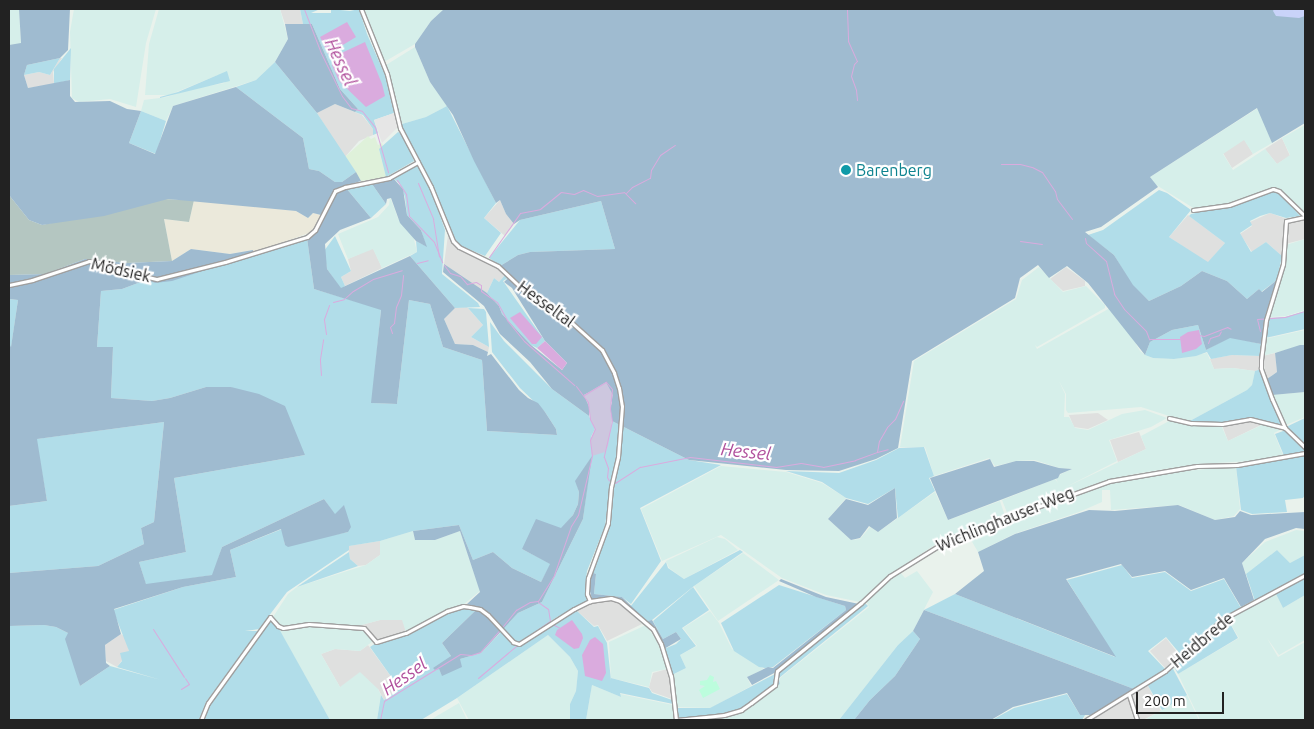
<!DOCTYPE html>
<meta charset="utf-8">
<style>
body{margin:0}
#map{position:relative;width:1314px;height:729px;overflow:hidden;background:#e9f2ec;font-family:Ubuntu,sans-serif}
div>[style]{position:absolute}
.residential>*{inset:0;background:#dfe0df}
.commercial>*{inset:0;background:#dff1da}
.industrial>*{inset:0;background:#ebe9db}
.construction>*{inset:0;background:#b4c6c1}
.farmland>*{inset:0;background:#d6efea}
.grass>*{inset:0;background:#b1dde9}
.forest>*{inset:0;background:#9fbbd0}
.wetland>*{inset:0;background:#cdc7df}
.sand>*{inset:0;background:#bcfddd}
.park>*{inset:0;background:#c9d3f9}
.parking>*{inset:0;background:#e6e6e6}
.water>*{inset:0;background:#daabde}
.stream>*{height:1px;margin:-0.5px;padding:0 0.5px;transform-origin:0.5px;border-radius:0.5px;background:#daabde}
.roads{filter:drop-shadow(1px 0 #9f9f9f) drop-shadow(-1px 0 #9f9f9f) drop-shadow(0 1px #9f9f9f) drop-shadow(0 -1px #9f9f9f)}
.minor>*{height:3px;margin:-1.5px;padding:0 1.5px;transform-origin:1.5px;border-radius:1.5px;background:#fff}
.dots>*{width:14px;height:14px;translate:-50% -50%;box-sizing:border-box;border:2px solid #fff;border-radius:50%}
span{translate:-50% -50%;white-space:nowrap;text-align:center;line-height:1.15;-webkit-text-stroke:4.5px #fff;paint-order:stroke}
.culture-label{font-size:16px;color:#0d838f}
.left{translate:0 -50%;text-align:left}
.street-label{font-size:16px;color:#222}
.water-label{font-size:18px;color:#b0509c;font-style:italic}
.frame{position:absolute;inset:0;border:10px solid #222;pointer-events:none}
.scale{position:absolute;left:1136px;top:692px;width:88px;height:22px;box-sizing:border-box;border:2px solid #222;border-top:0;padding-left:6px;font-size:15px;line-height:18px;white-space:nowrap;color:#222;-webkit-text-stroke:4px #fff;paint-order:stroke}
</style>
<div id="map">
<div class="residential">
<i style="clip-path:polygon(280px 9px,300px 9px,303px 24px,285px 24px)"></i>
<i style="clip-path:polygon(60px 58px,62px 58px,53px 72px,54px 84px,28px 88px,24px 75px,39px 72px,50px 75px)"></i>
<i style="clip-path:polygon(335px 104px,362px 115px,373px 129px,373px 135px,359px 141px,345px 157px,317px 113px)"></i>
<i style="clip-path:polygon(1282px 138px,1290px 156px,1277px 164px,1265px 149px)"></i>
<i style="clip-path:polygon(1244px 139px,1253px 154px,1232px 168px,1223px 153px)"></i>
<i style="clip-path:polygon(500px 200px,506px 214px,514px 224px,505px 236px,484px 218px)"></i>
<i style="clip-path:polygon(1270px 213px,1290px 220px,1305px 218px,1305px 239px,1285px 244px,1283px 257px,1266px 242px,1252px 252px,1240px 234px,1252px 226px,1250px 222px)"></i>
<i style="clip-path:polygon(1188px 215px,1225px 243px,1208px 263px,1169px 237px)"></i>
<i style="clip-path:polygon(448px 235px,452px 242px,495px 266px,505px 275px,499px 282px,494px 278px,487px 293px,464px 280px,444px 264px)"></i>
<i style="clip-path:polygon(373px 248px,382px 268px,345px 286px,341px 277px,351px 271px,348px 259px)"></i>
<i style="clip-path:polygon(1066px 267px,1085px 281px,1085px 286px,1063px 291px,1050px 279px)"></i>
<i style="clip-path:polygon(467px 307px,483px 325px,471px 337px,489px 347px,488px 352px,473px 345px,455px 344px,444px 319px,455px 308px)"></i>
<i style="clip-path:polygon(1275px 353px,1277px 372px,1267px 379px,1262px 356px)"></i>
<i style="clip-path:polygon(1232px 355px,1260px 356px,1261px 369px,1255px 371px,1233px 368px,1214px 369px,1210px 359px)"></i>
<i style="clip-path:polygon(1098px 413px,1108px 420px,1088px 429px,1074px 427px,1069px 415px)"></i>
<i style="clip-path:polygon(1245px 420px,1263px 424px,1228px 441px,1222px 425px)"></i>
<i style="clip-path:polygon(1139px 432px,1146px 449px,1118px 462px,1110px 440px)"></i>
<i style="clip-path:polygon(380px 541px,380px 555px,366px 565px,358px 566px,350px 559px,348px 546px)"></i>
<i style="clip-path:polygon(616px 600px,642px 624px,607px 641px,598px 625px,594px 626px,576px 610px,589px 604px)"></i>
<i style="clip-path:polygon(380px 620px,403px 620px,406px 632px,378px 640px,364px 627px,358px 626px)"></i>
<i style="clip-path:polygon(121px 634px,125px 637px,129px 651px,117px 667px,106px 661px,105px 645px)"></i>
<i style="clip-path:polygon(1166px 638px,1180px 656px,1166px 669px,1150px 651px)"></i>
<i style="clip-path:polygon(368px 645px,400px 689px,384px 700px,378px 689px,340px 687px,321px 654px,335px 649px,360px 651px)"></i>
<i style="clip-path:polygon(667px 669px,669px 674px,672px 699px,652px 692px,649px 687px,653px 673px)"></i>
<i style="clip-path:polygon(1147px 684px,1161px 711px,1143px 720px,1090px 720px)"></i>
</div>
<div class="commercial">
<i style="clip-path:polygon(368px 136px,371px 139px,375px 137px,378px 145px,382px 143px,383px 146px,379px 150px,386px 177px,361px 181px,345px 157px)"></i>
</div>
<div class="industrial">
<i style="clip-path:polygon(194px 200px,296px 211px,308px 218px,313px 213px,321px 215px,316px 227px,309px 233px,253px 253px,252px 250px,230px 254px,191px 249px,172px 261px,164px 219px,189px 222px)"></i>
</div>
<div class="construction">
<i style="clip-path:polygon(9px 195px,29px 220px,42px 225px,163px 199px,194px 200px,189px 222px,164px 219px,172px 261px,127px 263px,85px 259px,45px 274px,9px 275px)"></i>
</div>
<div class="farmland">
<i style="clip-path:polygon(9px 9px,19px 9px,21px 44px,9px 45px)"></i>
<i style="clip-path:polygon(74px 9px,156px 9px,146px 43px,136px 107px,110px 99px,79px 102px,72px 98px,70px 32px)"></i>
<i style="clip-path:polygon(159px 9px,280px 9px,288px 39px,275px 62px,256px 80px,173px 106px,166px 121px,141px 111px,144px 100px,167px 97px,191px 89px,225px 83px,218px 75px,169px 95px,145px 95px,149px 44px)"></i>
<i style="clip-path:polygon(362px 9px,444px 9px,431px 21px,415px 44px,384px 62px)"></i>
<i style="clip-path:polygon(415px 47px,430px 82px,447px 106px,426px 117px,402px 124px,386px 65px)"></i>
<i style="clip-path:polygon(1258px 108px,1272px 143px,1253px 154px,1244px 140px,1223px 154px,1233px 170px,1265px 149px,1277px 164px,1290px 155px,1282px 138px,1305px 125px,1305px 215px,1278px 188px,1272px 188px,1219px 206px,1195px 209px,1153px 183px,1150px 177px)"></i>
<i style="clip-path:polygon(390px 197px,398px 218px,413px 235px,417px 252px,382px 268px,373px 249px,348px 259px,338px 234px,378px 217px,389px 205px)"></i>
<i style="clip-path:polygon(1305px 239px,1305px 310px,1286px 316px,1269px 317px,1285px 265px,1286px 245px)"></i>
<i style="clip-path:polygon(1039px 267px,1063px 292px,1086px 286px,1105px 305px,1105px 308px,1037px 347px,1035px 345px,1037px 349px,1110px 308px,1131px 335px,1140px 351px,1145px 355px,1153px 358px,1174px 359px,1207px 353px,1214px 369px,1233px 368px,1255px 371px,1252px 385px,1247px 390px,1188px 422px,1141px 407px,1068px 413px,1066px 410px,1066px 394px,1059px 381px,1065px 394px,1064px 417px,1069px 417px,1075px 428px,1088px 430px,1122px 414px,1145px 410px,1167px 418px,1151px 427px,1109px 440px,1117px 461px,1064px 488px,1146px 449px,1141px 436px,1171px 420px,1191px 424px,1221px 425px,1228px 441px,1264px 424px,1282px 429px,1274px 433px,1283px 455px,1251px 461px,1197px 464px,1134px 474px,1101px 482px,1008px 515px,1002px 500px,1055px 479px,1058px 483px,1056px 479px,1061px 474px,1072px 469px,1059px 468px,1035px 460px,1016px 461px,995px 466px,989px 458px,934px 476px,925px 447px,900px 447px,914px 361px,1016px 299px,1022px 280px)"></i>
<i style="clip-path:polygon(1305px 330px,1305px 345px,1262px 356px,1264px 339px)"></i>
<i style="clip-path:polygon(1305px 392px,1305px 417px,1286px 425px,1272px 395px)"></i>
<i style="clip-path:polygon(721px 466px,786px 472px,822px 483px,846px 498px,828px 519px,851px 540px,860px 539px,870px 527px,878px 532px,935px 492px,948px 520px,1000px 501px,1005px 516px,942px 540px,891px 574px,860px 602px,826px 595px,782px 578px,721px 535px,662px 561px,641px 509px)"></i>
<i style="clip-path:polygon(1236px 466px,1240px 509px,1234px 516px,1215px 520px,1179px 505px,1111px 510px,1110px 490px,1102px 490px,1102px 502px,1079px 512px,1014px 534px,978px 552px,967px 533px,1102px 484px,1156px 474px)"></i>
<i style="clip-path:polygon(1296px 530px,1305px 531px,1305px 555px,1290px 563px,1277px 550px,1246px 574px,1242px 563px,1265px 542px)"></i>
<i style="clip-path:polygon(413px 531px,415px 540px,435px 540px,460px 531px,480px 591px,463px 605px,406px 632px,402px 620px,380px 620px,358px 626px,308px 624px,283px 627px,273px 617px,288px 594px,297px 587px,366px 565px,380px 555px,380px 541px)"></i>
<i style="clip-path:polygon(717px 537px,725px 539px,738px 550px,684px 579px,669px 568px,666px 561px)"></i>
<i style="clip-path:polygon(743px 553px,779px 580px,718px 621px,694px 586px)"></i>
<i style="clip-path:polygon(899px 571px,905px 578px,917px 571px,933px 592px,913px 631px,898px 645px,839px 720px,694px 720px,724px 718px,741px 712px,780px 684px,780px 678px,869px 607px,866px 601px)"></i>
<i style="clip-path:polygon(1275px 592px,1283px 608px,1305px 595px,1305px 640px,1279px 655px,1267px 638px,1278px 657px,1305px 642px,1305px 720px,1200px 720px,1178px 674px,1239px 638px,1227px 618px)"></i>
<i style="clip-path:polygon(710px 611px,719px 623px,732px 649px,764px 669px,747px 677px,751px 686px,711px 708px,675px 707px,671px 676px,686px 668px,680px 655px,697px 646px,683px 628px)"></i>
<i style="clip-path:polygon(308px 625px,363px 629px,373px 641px,360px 651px,335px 649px,321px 654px,340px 687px,360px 672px,378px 689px,381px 695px,377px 720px,330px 720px,279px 630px)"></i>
<i style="clip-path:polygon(646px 625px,657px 641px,667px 669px,652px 672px,649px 687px,611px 678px,609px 642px)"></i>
<i style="clip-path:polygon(548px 635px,570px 657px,578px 671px,576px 691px,570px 704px,570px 720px,469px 720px,457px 698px)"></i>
<i style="clip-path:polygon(592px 685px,621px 697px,620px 694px,673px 705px,674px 720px,586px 720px)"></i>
<i style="clip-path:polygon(1187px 695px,1199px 720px,1145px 720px)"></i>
<i style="clip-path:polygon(459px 703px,467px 720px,430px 720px)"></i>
</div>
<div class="grass">
<i style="clip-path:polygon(300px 9px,320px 9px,311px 13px,331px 13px,331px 9px,350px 11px,359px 9px,367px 34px,385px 75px,394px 113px,374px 120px,378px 133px,373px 135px,373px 129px,363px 115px,355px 112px,358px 109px,340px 89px,312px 24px,303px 24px)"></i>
<i style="clip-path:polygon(71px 48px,70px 80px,54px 84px,54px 69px)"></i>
<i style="clip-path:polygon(60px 58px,50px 75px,39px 72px,24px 75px,27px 65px)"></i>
<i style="clip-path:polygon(275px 62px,317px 113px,356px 172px,342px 182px,335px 182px,319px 171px,309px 169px,303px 138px,236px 87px,256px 80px)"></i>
<i style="clip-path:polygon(227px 71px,230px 81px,160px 98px,160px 97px,178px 92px)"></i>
<i style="clip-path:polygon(447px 106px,496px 203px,484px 218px,501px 233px,485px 256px,461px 246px,453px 237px,432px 186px,402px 128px,402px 124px,426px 117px)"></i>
<i style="clip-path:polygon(141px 111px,166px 121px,156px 154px,129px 143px)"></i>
<i style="clip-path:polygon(398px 132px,402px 134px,414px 161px,386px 177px,379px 149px)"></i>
<i style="clip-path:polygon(419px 166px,430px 187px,445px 230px,442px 274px,478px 303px,480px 307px,455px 308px,410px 256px,417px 252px,416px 241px,426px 246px,421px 230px,407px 215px,405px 197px,400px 184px,393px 178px,413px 167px)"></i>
<i style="clip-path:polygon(372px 184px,386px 204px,371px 218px,346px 188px)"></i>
<i style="clip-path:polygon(1159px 190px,1167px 193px,1191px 210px,1169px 237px,1208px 262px,1225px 243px,1189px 216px,1191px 214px,1229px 206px,1274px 190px,1278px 191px,1300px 216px,1286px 218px,1270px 213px,1260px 216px,1250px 221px,1252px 225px,1240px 233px,1251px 252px,1266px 242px,1282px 256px,1277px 280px,1261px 292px,1259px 289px,1247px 299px,1227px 281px,1202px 271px,1181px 286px,1149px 301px,1132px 285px,1114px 255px,1088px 235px,1103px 230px)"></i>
<i style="clip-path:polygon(601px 201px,615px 249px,530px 252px,518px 255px,500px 266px,489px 258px,520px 220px)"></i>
<i style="clip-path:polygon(335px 236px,351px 271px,341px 277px,345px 286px,341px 289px,327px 269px,324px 251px)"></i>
<i style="clip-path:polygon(307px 238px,314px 289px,381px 309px,372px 403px,397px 404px,409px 300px,430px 304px,443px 347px,482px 360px,487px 431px,557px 435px,556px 429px,545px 412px,520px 388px,492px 352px,490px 322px,504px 341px,552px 389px,589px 416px,595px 429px,591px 437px,592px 446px,606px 450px,612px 421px,689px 460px,721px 465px,640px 508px,661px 561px,631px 604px,622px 597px,594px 594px,596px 574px,591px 572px,611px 522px,615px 479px,612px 474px,605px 526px,587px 571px,585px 588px,587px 602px,557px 617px,519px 642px,515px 641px,503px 629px,518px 613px,542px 602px,583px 519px,591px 458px,576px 481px,579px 492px,578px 504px,573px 515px,562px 528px,522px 549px,551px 564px,541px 582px,512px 568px,493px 552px,473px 560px,459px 525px,413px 531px,380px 541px,349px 546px,349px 550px,287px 592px,259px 629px,245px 631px,258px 631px,206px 702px,199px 720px,9px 720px,9px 626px,44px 625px,56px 627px,68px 633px,80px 686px,110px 666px,161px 680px,117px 667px,122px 661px,120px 653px,129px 651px,113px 610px,183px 587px,236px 577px,230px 550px,282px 529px,285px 545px,348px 532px,344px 506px,335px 515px,324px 499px,222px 547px,213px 575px,146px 585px,139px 562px,186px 552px,174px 478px,305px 455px,231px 387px,206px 387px,170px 398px,152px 401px,111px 398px,113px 347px,97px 347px,101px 291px,122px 289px,146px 280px,155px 283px)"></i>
<i style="clip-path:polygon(505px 275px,508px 278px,503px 281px,545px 341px,537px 348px,531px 345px,502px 314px,499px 306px,487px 293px,494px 278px,499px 282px)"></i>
<i style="clip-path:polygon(9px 299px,18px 300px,11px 348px,9px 344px)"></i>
<i style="clip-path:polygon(468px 308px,484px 309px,486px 312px,489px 347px,471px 337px,483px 325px)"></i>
<i style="clip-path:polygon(1305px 311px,1305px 329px,1265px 338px,1269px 318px,1285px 317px)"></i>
<i style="clip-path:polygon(1198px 325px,1206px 350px,1230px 337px,1261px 344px,1260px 356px,1232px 355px,1211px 359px,1207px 352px,1196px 356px,1174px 359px,1153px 358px,1145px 355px,1150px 342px,1172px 330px)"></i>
<i style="clip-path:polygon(1261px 369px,1283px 424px,1280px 426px,1250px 418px,1221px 423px,1188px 422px,1247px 390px,1252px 385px,1255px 371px)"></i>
<i style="clip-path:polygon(1305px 418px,1305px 444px,1286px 427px)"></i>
<i style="clip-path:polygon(164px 422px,154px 522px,141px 528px,144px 544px,98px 566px,9px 573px,9px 506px,47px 501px,36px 439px)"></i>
<i style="clip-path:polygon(1286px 430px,1305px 450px,1305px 495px,1303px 498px,1285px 500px,1287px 512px,1252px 514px,1241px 510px,1236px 466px,1285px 458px,1275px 434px)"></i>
<i style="clip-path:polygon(924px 447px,934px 476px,929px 478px,935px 491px,898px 518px,895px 488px,868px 504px,846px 498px,822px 482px,786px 471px,839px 473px,876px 460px,899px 448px)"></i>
<i style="clip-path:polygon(740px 550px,743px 552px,694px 586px,652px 620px,647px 621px,630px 607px,666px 562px,668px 568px,684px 579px)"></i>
<i style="clip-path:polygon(1277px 550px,1290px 563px,1305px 555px,1305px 573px,1255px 601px,1246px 574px)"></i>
<i style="clip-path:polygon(349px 552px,350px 559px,358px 566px,297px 587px)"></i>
<i style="clip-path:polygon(1122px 565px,1132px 578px,1165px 572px,1191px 591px,1224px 579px,1241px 608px,1223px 617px,1181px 655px,1166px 637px,1148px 651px,1165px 669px,1134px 689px,924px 610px,955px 594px,1115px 657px,1067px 580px)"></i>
<i style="clip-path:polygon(1305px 576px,1305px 595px,1283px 608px,1275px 592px)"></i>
<i style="clip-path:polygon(779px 585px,845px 606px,846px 610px,773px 667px,765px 668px,759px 667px,734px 651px,721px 623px)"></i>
<i style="clip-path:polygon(693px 587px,709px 610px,682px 628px,696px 646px,680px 655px,686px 668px,672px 675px,664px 649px,676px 644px,681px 639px,676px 632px,663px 639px,653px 621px)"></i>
<i style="clip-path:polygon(864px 602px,868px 606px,779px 678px,780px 684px,741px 709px,710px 716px,677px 719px,677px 708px,710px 708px,779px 672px)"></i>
<i style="clip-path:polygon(463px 608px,476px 610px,442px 643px,451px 656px,439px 669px,442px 675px,460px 659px,481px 653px,502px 631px,515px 645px,519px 645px,576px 610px,594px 627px,598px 626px,607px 643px,611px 680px,611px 678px,649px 688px,652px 693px,672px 700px,673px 704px,620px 693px,621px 697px,592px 685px,586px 720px,570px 720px,570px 704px,576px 691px,578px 671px,570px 657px,548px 635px,457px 698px,421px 720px,377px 720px,381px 695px,384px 700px,400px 689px,370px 647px,376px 643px,413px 632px,448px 612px)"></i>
<i style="clip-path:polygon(1227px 618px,1238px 638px,1178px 674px,1173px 665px)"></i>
<i style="clip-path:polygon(268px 621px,272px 621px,278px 627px,330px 720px,202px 720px,204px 711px)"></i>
<i style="clip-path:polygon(913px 631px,920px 639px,895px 676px,870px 700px,854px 720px,839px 720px,898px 645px)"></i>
<i style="clip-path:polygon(1172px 667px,1187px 695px,1162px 710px,1147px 684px)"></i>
<i style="clip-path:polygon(1067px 694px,1080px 715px,1085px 715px,1082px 720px,992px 720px,1014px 708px)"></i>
</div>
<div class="forest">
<i style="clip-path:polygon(19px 9px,70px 9px,68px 50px,60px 58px,27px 65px,24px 75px,28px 88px,70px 80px,70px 96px,75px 102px,110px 101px,127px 109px,141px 111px,129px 143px,155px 154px,173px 106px,236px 87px,303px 138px,309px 169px,319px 171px,335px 182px,342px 182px,356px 172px,361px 181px,335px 189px,321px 215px,313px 213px,308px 218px,296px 211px,168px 199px,104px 216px,42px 225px,29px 220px,9px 195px,9px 45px,21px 43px)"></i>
<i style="clip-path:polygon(444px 9px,1305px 9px,1305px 123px,1272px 143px,1257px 108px,1150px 177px,1158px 187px,1101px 227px,1085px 232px,1114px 255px,1133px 285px,1149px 301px,1181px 286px,1202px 271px,1227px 281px,1247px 299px,1259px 289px,1262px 292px,1277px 280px,1266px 313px,1261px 344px,1230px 338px,1206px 350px,1198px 325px,1172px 330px,1150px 342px,1145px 355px,1088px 283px,1067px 266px,1049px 278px,1038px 265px,1020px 278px,1015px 298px,912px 361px,898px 448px,876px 459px,839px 471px,786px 470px,689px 460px,612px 421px,610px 409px,612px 402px,601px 387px,584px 395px,589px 406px,589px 416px,552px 389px,530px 362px,500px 334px,484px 306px,443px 272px,444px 264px,487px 293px,499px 306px,502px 314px,531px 345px,562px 370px,567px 363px,545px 341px,512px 288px,504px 282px,510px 276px,500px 266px,518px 255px,530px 252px,615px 249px,601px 201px,520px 220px,514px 224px,506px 214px,500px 200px,496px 203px,474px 161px,453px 115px,430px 82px,415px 47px,415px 44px,431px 21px)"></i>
<i style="clip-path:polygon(285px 24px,312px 24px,340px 89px,358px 109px,355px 112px,335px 104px,317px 113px,275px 62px,288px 39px)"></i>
<i style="clip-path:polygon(393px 178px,403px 189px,407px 215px,421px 230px,427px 247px,416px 241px,400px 223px,391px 198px,387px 199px,386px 204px,372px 184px,384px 182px)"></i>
<i style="clip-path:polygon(346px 188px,371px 218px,340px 230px,325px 244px,327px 269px,341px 288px,410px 256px,455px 308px,444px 319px,455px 344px,473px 345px,488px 352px,487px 356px,491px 354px,519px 390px,528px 398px,538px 403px,545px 412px,556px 429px,557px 435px,487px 431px,482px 360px,443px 347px,430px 304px,409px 300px,397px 404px,371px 403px,381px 310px,314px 289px,307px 238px,316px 231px,334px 194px)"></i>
<i style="clip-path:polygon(191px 249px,230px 254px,253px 250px,254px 254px,172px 281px,155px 283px,146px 280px,122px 289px,101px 291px,97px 347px,113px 347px,111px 398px,152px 401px,170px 398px,206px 387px,231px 387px,259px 394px,285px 406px,305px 455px,174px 478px,186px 552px,139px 562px,146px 584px,212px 575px,222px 547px,324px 499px,335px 514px,344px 505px,351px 527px,348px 532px,288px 547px,285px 545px,281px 529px,230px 550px,236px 577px,183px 587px,114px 609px,121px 634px,105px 645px,106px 663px,110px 666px,80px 686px,65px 639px,68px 633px,56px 627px,44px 625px,9px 626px,9px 573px,98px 566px,144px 544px,141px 528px,154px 522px,164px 422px,37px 439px,47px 501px,9px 506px,9px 344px,11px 347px,18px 300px,9px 299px,9px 275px,45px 274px,85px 259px,127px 263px,172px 261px)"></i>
<i style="clip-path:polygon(1300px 345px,1305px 345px,1305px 392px,1272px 395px,1267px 379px,1277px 372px,1275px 353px)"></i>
<i style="clip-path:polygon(592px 456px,583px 519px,542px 602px,518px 613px,481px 653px,460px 659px,462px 667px,442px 676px,439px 669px,435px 670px,433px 668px,451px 656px,442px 643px,476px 610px,477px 607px,467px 604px,480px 592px,460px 531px,435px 540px,415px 540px,413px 531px,459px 525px,473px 560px,493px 552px,512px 568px,541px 582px,550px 564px,522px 549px,536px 519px,561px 528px,573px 515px,578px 504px,579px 492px,575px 481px)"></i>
<i style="clip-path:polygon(990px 459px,994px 467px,1016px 461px,1034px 461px,1059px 468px,1072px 469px,1060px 474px,1058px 478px,948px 520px,930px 478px)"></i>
<i style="clip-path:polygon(895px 488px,897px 518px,878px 532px,869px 526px,860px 538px,851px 540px,828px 519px,846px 499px,868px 505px)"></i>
<i style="clip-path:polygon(1178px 505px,1215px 520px,1235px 517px,1240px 511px,1251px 515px,1305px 512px,1305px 529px,1296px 528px,1265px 539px,1242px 563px,1254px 600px,1241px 607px,1224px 578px,1191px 590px,1165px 571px,1132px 577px,1121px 564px,1066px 579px,1116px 657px,955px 594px,984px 571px,978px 552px,1015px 534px,1089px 510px,1115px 511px)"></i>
<i style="clip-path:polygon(591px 572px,596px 574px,594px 594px,622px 597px,647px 621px,652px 620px,663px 639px,676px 632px,681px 639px,664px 649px,654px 628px,621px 600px,615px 598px,592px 599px,589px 588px)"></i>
<i style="clip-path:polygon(781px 579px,826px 597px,859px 604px,776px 672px,752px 685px,747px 677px,768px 667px,773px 668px,846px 610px,845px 606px,816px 597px,779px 581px)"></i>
<i style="clip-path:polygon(924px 610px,1134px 689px,1093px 715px,1080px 715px,1067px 693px,1013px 707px,991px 720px,854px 720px,870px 700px,895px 676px,920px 639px,913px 631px)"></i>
</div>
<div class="wetland">
<i style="clip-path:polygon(606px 382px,613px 395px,610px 409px,612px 421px,608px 446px,605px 452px,592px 456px,590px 440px,595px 429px,590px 419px,589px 407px,584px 395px)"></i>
</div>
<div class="sand">
<i style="clip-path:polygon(710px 675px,714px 677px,713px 682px,716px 681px,720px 689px,703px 698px,699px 690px,705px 686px,700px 685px,700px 681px,707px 680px)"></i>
</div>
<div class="park">
<i style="clip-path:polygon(1274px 9px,1305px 9px,1305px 16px,1299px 18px,1276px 16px,1273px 11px)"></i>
</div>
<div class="parking">
<i style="clip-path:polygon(394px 113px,398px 127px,382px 143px,374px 120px)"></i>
</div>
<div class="water">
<i style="clip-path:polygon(347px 22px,356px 37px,328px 54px,320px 37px)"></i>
<i style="clip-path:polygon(365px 42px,382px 84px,385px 96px,366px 107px,339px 81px,332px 65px,335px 56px)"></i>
<i style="clip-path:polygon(520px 312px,542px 337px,536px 344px,532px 344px,510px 318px)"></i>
<i style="clip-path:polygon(1199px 330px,1202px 344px,1196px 349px,1182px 353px,1180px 337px,1188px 332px)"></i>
<i style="clip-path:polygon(545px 341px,567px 363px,562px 370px,537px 348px)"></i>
<i style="clip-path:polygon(572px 620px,582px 634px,583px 638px,579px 648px,574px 649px,555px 635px,557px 630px)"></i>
<i style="clip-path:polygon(595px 637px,603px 644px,606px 673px,602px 681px,585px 676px,582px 655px,590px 640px)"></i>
</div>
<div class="stream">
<i style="left:304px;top:9px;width:47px;rotate:68.9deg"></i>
<i style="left:321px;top:53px;width:48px;rotate:64deg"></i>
<i style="left:342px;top:96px;width:15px;rotate:53deg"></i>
<i style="left:351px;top:108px;width:11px;rotate:15deg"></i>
<i style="left:362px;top:111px;width:21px;rotate:51deg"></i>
<i style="left:375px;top:127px;width:47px;rotate:73.9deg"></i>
<i style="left:847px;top:9px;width:32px;rotate:88deg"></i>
<i style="left:848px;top:41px;width:22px;rotate:66deg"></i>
<i style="left:857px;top:61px;width:4px;rotate:135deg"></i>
<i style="left:854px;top:64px;width:12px;rotate:104deg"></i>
<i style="left:851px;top:76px;width:15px;rotate:70deg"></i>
<i style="left:856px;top:90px;width:10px;rotate:84deg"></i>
<i style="left:1001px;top:164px;width:19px"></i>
<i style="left:1020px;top:164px;width:12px;rotate:14deg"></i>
<i style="left:1032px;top:167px;width:11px;rotate:27deg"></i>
<i style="left:1042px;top:172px;width:23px;rotate:56deg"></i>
<i style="left:1055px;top:191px;width:8px;rotate:76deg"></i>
<i style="left:1057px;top:199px;width:25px;rotate:53deg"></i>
<i style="left:397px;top:180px;width:17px;rotate:57deg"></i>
<i style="left:406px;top:194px;width:22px;rotate:82deg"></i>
<i style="left:409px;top:216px;width:36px;rotate:46deg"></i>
<i style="left:434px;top:242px;width:22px;rotate:68deg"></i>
<i style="left:418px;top:183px;width:39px;rotate:67deg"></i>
<i style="left:433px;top:219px;width:38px;rotate:81deg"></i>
<i style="left:626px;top:193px;width:8px;rotate:-45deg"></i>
<i style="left:632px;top:187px;width:20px;rotate:-27deg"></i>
<i style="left:650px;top:178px;width:8px;rotate:-83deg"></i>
<i style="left:651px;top:170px;width:17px;rotate:-59deg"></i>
<i style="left:660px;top:155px;width:18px;rotate:-34deg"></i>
<i style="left:1085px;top:238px;width:5px;rotate:79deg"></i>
<i style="left:1086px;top:243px;width:27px;rotate:42deg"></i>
<i style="left:1106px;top:261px;width:34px;rotate:76deg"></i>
<i style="left:1114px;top:294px;width:18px;rotate:56deg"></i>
<i style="left:1124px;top:309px;width:31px;rotate:45deg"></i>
<i style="left:1146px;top:331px;width:9px;rotate:69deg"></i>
<i style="left:1149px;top:339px;width:31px"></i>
<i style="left:1020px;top:241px;width:22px;rotate:8deg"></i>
<i style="left:489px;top:257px;width:54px;rotate:-54.8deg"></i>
<i style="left:520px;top:213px;width:20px;rotate:-11deg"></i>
<i style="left:540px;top:209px;width:27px;rotate:-39deg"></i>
<i style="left:561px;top:192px;width:13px;rotate:9deg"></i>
<i style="left:574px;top:194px;width:10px;rotate:-24deg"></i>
<i style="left:583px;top:190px;width:15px;rotate:23deg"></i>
<i style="left:597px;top:196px;width:27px;rotate:-8deg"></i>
<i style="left:624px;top:192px;width:16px;rotate:45deg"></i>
<i style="left:417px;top:263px;width:11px;rotate:-15deg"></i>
<i style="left:444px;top:265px;width:10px;rotate:53deg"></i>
<i style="left:450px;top:273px;width:10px;rotate:17deg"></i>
<i style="left:460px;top:276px;width:11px;rotate:49deg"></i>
<i style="left:467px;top:284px;width:9px;rotate:-13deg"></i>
<i style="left:476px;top:282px;width:6px;rotate:31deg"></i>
<i style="left:481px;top:285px;width:6px;rotate:90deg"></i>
<i style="left:481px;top:291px;width:19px;rotate:35deg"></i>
<i style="left:497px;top:302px;width:21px;rotate:61deg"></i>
<i style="left:507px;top:320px;width:27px;rotate:51deg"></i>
<i style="left:524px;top:341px;width:67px;rotate:41.3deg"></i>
<i style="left:333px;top:302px;width:11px;rotate:-15deg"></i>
<i style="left:344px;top:299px;width:12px;rotate:-42deg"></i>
<i style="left:353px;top:291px;width:23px;rotate:-31deg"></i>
<i style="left:373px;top:279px;width:30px;rotate:-17deg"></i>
<i style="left:1260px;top:331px;width:12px;rotate:-104deg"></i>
<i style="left:1257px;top:319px;width:28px;rotate:-4deg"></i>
<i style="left:1285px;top:317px;width:21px;rotate:-17deg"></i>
<i style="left:392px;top:333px;width:6px;rotate:-108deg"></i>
<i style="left:390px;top:327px;width:6px;rotate:-45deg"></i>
<i style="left:394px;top:323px;width:16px;rotate:-83deg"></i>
<i style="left:396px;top:307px;width:13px;rotate:-67deg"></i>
<i style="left:401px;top:295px;width:20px;rotate:-84deg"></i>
<i style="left:326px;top:334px;width:15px;rotate:-98deg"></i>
<i style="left:324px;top:319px;width:15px;rotate:-70deg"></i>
<i style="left:1199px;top:335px;width:5px;rotate:11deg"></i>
<i style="left:1204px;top:336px;width:25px;rotate:-21deg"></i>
<i style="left:1227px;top:327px;width:4px;rotate:27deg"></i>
<i style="left:1208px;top:343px;width:5px;rotate:-68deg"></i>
<i style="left:1210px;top:338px;width:9px;rotate:-18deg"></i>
<i style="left:1219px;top:335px;width:4px;rotate:-63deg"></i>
<i style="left:321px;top:375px;width:16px;rotate:-94deg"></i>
<i style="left:320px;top:359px;width:20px;rotate:-81deg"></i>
<i style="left:584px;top:395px;width:26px;rotate:-31deg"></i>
<i style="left:606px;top:382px;width:9px;rotate:49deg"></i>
<i style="left:612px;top:389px;width:20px;rotate:96deg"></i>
<i style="left:610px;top:409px;width:12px;rotate:81deg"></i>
<i style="left:612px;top:421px;width:37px;rotate:103deg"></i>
<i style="left:604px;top:457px;width:12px;rotate:70deg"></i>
<i style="left:608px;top:468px;width:9px;rotate:96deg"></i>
<i style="left:607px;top:477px;width:4px;rotate:63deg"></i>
<i style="left:877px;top:452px;width:11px;rotate:-15deg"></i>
<i style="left:615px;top:483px;width:30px;rotate:-33deg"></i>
<i style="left:640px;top:467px;width:51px;rotate:-11.3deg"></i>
<i style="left:690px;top:457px;width:87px;rotate:6.6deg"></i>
<i style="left:776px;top:467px;width:25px;rotate:-9deg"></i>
<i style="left:801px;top:463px;width:22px;rotate:10deg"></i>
<i style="left:823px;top:467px;width:33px;rotate:-12deg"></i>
<i style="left:855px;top:460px;width:23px;rotate:-20deg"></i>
<i style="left:877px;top:452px;width:11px;rotate:-80deg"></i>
<i style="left:879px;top:441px;width:16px;rotate:-60deg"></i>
<i style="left:887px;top:427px;width:11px;rotate:-45deg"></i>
<i style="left:895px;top:419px;width:20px;rotate:-66deg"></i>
<i style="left:554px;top:625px;width:7px;rotate:27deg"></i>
<i style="left:503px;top:626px;width:21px;rotate:-51deg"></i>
<i style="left:516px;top:610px;width:16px;rotate:-30deg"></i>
<i style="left:530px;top:602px;width:8px;rotate:-7deg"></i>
<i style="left:538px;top:601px;width:31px;rotate:-58deg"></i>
<i style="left:554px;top:575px;width:52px;rotate:-70.9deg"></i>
<i style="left:571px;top:526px;width:13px;rotate:-58deg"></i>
<i style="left:578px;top:515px;width:61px;rotate:-76.7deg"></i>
<i style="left:592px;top:456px;width:16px;rotate:-97deg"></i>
<i style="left:590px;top:440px;width:12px;rotate:-66deg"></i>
<i style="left:595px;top:429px;width:11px;rotate:-117deg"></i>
<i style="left:590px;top:419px;width:17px;rotate:-97deg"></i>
<i style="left:588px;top:402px;width:20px;rotate:-127deg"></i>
<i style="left:153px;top:629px;width:57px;rotate:57.1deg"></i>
<i style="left:520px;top:642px;width:37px;rotate:-35deg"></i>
<i style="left:550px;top:621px;width:12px;rotate:-99deg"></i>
<i style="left:548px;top:609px;width:12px;rotate:-145deg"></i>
<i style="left:478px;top:678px;width:50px;rotate:-40.1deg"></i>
<i style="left:181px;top:689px;width:9px;rotate:-32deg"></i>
<i style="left:189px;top:684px;width:7px;rotate:-124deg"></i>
<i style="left:380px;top:720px;width:19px;rotate:-78deg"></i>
<i style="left:384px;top:701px;width:89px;rotate:-31.7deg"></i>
<i style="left:460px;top:654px;width:11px;rotate:5deg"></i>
<i style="left:471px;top:655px;width:9px;rotate:-18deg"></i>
<i style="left:480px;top:652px;width:30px;rotate:-48deg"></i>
</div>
<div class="roads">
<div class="minor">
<i style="left:361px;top:9px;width:70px;rotate:68.2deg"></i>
<i style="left:387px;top:74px;width:56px;rotate:76.5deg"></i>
<i style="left:400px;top:128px;width:67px;rotate:62.3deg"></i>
<i style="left:431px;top:187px;width:58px;rotate:67.8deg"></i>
<i style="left:453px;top:241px;width:8px;rotate:45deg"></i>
<i style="left:459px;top:247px;width:43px;rotate:26deg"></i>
<i style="left:498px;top:266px;width:47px;rotate:43.3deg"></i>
<i style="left:532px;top:298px;width:46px;rotate:31.6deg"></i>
<i style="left:571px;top:322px;width:42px;rotate:42.1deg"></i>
<i style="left:602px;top:350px;width:26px;rotate:62deg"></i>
<i style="left:614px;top:373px;width:16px;rotate:72deg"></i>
<i style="left:619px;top:388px;width:18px;rotate:81deg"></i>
<i style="left:622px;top:406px;width:51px;rotate:94.5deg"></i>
<i style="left:618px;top:457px;width:31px;rotate:103deg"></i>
<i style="left:611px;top:487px;width:36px;rotate:95deg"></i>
<i style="left:608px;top:523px;width:59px;rotate:110deg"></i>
<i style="left:588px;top:578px;width:16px;rotate:94deg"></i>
<i style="left:587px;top:594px;width:8px;rotate:67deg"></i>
<i style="left:1193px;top:210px;width:36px;rotate:-8deg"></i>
<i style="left:1229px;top:205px;width:47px;rotate:-20deg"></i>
<i style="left:1273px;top:189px;width:6px;rotate:18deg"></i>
<i style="left:1279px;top:191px;width:36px;rotate:44deg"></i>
<i style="left:9px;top:285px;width:24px;rotate:-12deg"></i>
<i style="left:32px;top:280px;width:60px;rotate:-18.4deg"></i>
<i style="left:89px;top:261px;width:18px;rotate:6deg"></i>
<i style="left:107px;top:263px;width:23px;rotate:23deg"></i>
<i style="left:128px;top:272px;width:30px;rotate:14deg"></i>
<i style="left:157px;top:279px;width:70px;rotate:-14deg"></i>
<i style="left:225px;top:262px;width:86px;rotate:-17deg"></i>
<i style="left:307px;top:237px;width:11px;rotate:-41deg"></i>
<i style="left:315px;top:230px;width:44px;rotate:-62.9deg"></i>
<i style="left:335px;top:191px;width:11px;rotate:-22deg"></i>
<i style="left:345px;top:187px;width:45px;rotate:-11.6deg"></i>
<i style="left:389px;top:178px;width:33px;rotate:-29deg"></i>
<i style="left:1169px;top:418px;width:23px;rotate:13deg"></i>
<i style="left:1191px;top:423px;width:31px;rotate:2deg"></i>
<i style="left:1222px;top:424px;width:28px;rotate:-10deg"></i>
<i style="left:1250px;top:419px;width:36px;rotate:14deg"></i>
<i style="left:1285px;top:428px;width:28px;rotate:44deg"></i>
<i style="left:1285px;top:428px;width:32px;rotate:-114deg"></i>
<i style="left:1272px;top:399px;width:33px;rotate:-110deg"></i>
<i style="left:1261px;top:368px;width:8px;rotate:-90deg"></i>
<i style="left:1261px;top:360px;width:40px;rotate:-82.9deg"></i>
<i style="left:1266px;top:320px;width:59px;rotate:-73.1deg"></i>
<i style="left:1283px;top:264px;width:43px;rotate:-86deg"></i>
<i style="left:1286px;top:221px;width:19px;rotate:-12deg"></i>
<i style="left:1129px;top:695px;width:26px;rotate:72deg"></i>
<i style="left:201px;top:720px;width:18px;rotate:-68deg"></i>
<i style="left:208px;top:703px;width:106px;rotate:-54.2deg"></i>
<i style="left:270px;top:617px;width:12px;rotate:48deg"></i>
<i style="left:278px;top:626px;width:5px;rotate:22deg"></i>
<i style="left:283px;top:628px;width:26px;rotate:-9deg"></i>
<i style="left:309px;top:624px;width:55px;rotate:4.2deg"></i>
<i style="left:364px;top:628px;width:18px;rotate:49deg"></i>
<i style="left:376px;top:642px;width:31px;rotate:-17deg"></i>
<i style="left:406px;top:633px;width:47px;rotate:-28.2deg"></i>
<i style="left:447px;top:611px;width:17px;rotate:-17deg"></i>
<i style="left:463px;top:606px;width:7px;rotate:8deg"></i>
<i style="left:470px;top:607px;width:10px;rotate:11deg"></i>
<i style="left:480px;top:609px;width:10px;rotate:37deg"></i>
<i style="left:488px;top:615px;width:37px;rotate:47deg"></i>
<i style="left:513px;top:642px;width:6px;rotate:18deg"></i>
<i style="left:519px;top:644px;width:65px;rotate:-32.5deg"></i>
<i style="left:574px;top:609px;width:18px;rotate:-27deg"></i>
<i style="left:590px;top:601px;width:21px;rotate:-8deg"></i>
<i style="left:611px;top:598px;width:9px;rotate:18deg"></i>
<i style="left:620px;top:601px;width:43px;rotate:40.3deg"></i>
<i style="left:653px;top:629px;width:17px;rotate:62deg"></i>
<i style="left:661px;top:644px;width:34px;rotate:73deg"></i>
<i style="left:671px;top:676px;width:44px;rotate:83.5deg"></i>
<i style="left:676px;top:720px;width:48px;rotate:-5.9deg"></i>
<i style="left:724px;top:715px;width:18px;rotate:-16deg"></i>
<i style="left:741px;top:710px;width:12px;rotate:-35deg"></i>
<i style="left:751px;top:703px;width:30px;rotate:-37deg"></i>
<i style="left:775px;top:685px;width:14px;rotate:-82deg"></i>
<i style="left:777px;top:671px;width:108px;rotate:-39deg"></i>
<i style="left:861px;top:603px;width:40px;rotate:-43deg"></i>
<i style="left:890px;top:576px;width:72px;rotate:-31.9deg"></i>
<i style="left:951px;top:538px;width:168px;rotate:-19.8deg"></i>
<i style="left:1109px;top:481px;width:89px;rotate:-9.7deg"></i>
<i style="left:1197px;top:466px;width:40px;rotate:-1.4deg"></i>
<i style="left:1237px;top:465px;width:69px;rotate:-10deg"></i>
<i style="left:1086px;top:720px;width:93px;rotate:-31.8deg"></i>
<i style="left:1165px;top:671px;width:78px;rotate:-41.9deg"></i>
<i style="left:1223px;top:619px;width:93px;rotate:-28.2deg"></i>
</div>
</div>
<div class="dots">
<i style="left:846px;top:170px;background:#0f9aa8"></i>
</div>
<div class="culture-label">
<span class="left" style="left:856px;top:170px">Barenberg</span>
</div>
<div class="street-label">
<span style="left:121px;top:270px;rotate:13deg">Mödsiek</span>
<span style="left:546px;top:304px;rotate:36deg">Hesseltal</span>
<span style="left:1005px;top:519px;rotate:-22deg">Wichlinghauser Weg</span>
<span style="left:1202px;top:640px;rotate:-40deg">Heidbrede</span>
</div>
<div class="water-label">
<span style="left:341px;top:62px;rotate:65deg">Hessel</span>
<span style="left:746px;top:451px;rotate:6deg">Hessel</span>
<span style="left:404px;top:676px;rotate:-35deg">Hessel</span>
</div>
<div class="frame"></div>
<div class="scale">200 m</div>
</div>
